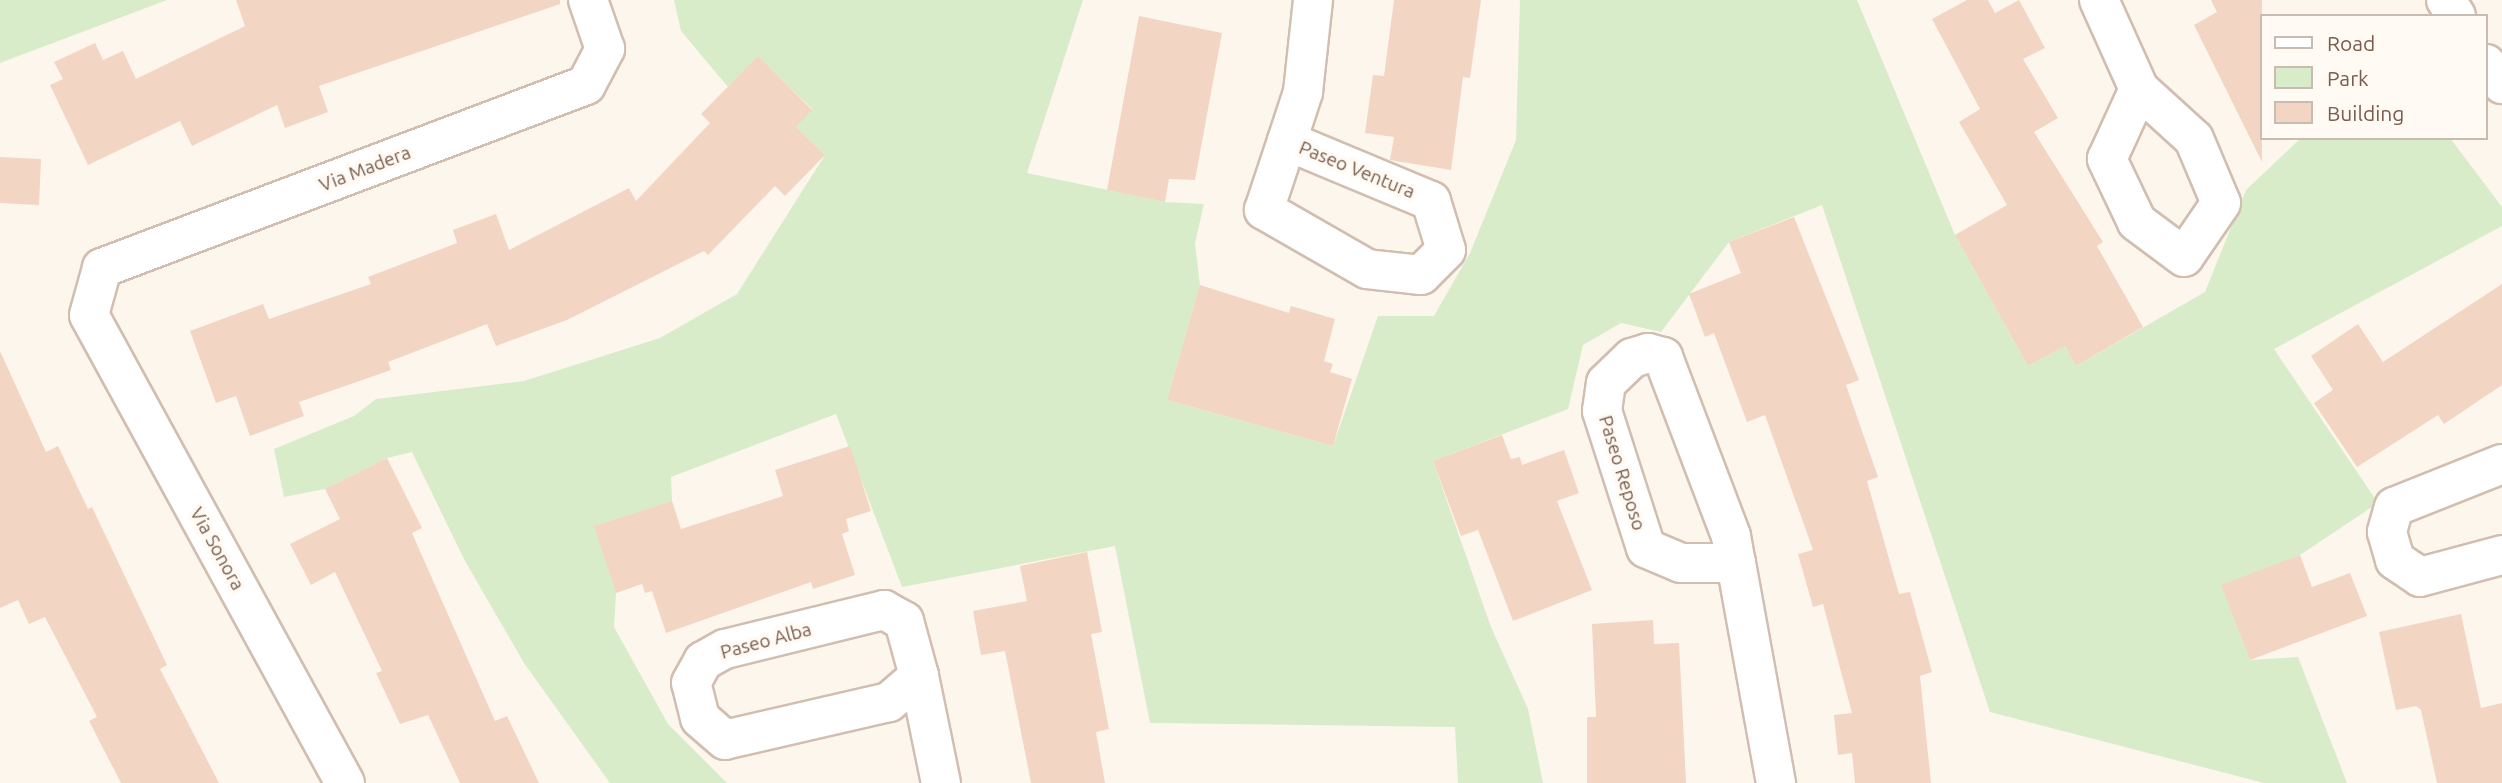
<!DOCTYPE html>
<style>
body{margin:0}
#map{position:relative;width:2502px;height:783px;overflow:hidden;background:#fdf6ec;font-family:Ubuntu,sans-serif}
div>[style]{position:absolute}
.green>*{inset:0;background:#d8ecc9}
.building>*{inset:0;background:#f3d5c3}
.roads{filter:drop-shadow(2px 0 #d1beb0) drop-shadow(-2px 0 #d1beb0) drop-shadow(0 2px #d1beb0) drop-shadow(0 -2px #d1beb0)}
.minor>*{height:38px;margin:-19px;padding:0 19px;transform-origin:19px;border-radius:19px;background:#fff}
span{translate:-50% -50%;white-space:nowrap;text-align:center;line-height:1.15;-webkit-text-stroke:7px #fffaf3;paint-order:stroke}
.street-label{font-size:19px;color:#7a5c4d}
.legend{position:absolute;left:2260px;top:14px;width:228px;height:126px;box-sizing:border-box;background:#fffaf3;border:2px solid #cabbb1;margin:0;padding:9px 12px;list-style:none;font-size:21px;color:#7a5c4d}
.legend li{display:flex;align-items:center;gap:14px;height:35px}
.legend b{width:35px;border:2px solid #cabbb1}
</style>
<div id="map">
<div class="green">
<i style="clip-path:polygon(0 0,167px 0,0 63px)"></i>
<i style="clip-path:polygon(674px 0,1083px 0,1027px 173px,1165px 202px,1204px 204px,1195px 243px,1200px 286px,1167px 400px,1333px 446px,1378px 316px,1434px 316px,1470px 253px,1516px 140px,1520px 0,1857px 0,1955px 235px,2028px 366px,2065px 346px,2076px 366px,2205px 292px,2246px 190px,2301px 138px,2450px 138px,2502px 207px,2502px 226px,2274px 349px,2378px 503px,2300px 555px,2222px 586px,2250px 660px,2298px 657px,2347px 783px,2264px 783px,1990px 712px,1822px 205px,1729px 242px,1661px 332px,1621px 323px,1583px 345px,1568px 409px,1433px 461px,1491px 627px,1528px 709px,1543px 783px,1458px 783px,1455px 727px,1150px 723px,1115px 546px,902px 587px,836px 414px,671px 477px,672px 501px,595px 526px,616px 593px,614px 627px,668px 724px,727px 783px,610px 783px,524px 663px,465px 561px,412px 452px,387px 458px,325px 489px,284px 497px,274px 449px,354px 416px,376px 399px,524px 381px,660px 338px,737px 294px,825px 155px,796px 127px,812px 109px,758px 57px,728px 87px,681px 31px)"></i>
</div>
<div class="building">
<i style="clip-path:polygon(236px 0,560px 0,560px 4px,319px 86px,328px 112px,285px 128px,277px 105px,192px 146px,180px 121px,88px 165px,50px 85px,63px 79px,54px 62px,95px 43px,103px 60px,123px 51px,136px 79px,245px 26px)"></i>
<i style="clip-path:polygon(1394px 0,1481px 0,1470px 78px,1463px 77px,1451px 170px,1390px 160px,1394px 137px,1365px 133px,1373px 75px,1384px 76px)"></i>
<i style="clip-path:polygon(1967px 0,1988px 0,1995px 13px,2019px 0,2045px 48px,2023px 59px,2058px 118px,2034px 132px,2103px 242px,2097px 246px,2143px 327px,2076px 366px,2065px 346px,2028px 366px,1955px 235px,2007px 205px,1959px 122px,1980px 109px,1932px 19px)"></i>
<i style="clip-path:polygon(2211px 0,2262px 0,2262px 162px,2194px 25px,2217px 12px)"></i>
<i style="clip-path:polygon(1139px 16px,1222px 33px,1195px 180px,1169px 179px,1165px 202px,1107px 190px)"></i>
<i style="clip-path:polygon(758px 56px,812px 110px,796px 127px,825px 155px,785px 196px,775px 186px,708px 255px,704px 251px,567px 320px,496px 346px,487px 324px,388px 362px,391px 370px,299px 402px,304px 416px,250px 436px,236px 396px,216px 403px,190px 331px,263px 304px,269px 319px,371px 284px,368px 277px,457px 243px,453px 230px,496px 214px,509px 250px,629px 188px,636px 201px,710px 123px,701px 114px)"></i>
<i style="clip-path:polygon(0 157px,41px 159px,39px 205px,0 203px)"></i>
<i style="clip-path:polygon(1794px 217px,1859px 380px,1846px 385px,1878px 477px,1867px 481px,1899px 594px,1910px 592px,1932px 672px,1920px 676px,1931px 783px,1855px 783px,1852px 753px,1838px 755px,1834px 715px,1852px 713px,1823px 604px,1813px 607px,1798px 554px,1813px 550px,1765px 415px,1747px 422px,1714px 333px,1705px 337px,1689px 294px,1741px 273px,1729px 242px)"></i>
<i style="clip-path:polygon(2502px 284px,2502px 385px,2444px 424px,2438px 415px,2357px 467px,2314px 403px,2333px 390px,2311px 356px,2358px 324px,2383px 362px)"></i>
<i style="clip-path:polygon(1200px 285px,1289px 313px,1291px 306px,1335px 319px,1324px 361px,1333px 364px,1330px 372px,1352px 379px,1333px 446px,1167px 400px)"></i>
<i style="clip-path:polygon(0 351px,46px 452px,58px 446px,88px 509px,92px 507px,167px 665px,160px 669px,219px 783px,121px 783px,89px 721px,97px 717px,45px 617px,29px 624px,18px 600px,0 608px)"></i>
<i style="clip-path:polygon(1502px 435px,1511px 459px,1520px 457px,1522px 465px,1564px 450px,1579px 493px,1557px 501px,1592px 590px,1513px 621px,1478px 530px,1461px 536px,1433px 461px)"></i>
<i style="clip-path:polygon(850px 446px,871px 511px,846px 519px,849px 531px,842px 534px,855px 575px,813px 589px,811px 582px,666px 633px,652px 591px,645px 593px,642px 584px,616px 593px,594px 526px,672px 501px,681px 529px,783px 496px,775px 470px)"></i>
<i style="clip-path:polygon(387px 458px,422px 528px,412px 533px,495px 721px,507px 716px,539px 783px,460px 783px,428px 715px,400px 724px,376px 673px,382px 671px,335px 572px,311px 585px,290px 544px,340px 519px,325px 489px)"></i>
<i style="clip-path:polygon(1087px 552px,1102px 632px,1091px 634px,1109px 729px,1096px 732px,1105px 783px,1031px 783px,1005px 651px,981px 655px,973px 611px,1027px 601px,1020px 566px)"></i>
<i style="clip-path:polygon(2300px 555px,2312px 587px,2350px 573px,2367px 616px,2250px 660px,2221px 585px)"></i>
<i style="clip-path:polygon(2461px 614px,2481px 708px,2502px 703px,2502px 783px,2437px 783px,2421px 710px,2416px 706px,2396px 710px,2379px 632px)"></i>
<i style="clip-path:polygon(1653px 620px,1654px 644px,1679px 643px,1686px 783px,1587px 783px,1587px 717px,1596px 717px,1592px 624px)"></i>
</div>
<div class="roads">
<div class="minor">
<i style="left:2099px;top:0;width:98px;rotate:65.8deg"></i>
<i style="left:2139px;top:89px;width:74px;rotate:42.3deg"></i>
<i style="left:2194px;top:139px;width:69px;rotate:67.1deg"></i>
<i style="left:2221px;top:203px;width:65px;rotate:124.4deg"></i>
<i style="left:2184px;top:257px;width:59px;rotate:-143.3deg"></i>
<i style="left:2137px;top:222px;width:70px;rotate:-115.5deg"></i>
<i style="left:2107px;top:159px;width:77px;rotate:-65.4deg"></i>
<i style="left:2446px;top:0;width:19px;rotate:58deg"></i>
<i style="left:2486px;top:64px;width:26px;rotate:51deg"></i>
<i style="left:1287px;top:141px;width:156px;rotate:22.6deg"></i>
<i style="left:1431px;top:201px;width:51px;rotate:73deg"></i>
<i style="left:1446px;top:250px;width:35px;rotate:135deg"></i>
<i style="left:1421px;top:275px;width:54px;rotate:-173.7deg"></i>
<i style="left:1367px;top:269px;width:119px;rotate:-150.2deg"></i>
<i style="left:1264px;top:210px;width:73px;rotate:-71.6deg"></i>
<i style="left:1287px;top:141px;width:52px;rotate:-71.9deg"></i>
<i style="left:1303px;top:92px;width:93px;rotate:-83.8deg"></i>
<i style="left:2502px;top:464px;width:116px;rotate:158.3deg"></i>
<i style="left:2394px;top:507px;width:26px;rotate:106deg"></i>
<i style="left:2387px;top:532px;width:29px;rotate:74deg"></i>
<i style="left:2395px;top:560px;width:30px;rotate:34deg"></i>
<i style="left:2420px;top:577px;width:85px;rotate:-15deg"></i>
<i style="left:1736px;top:563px;width:55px;rotate:180deg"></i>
<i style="left:1681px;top:563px;width:38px;rotate:-157deg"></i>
<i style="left:1646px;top:548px;width:144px;rotate:-107.8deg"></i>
<i style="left:1602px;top:411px;width:28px;rotate:-82deg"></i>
<i style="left:1606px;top:383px;width:36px;rotate:-44deg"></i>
<i style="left:1632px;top:358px;width:17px;rotate:-17deg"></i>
<i style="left:1648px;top:353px;width:16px;rotate:15deg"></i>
<i style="left:1663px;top:357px;width:191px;rotate:69.2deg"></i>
<i style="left:1731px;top:536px;width:27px;rotate:80deg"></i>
<i style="left:1736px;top:563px;width:224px;rotate:79.7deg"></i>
<i style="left:919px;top:676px;width:40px;rotate:139deg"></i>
<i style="left:889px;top:702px;width:168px;rotate:167deg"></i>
<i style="left:725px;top:740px;width:33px;rotate:-139deg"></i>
<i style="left:700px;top:718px;width:36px;rotate:-104deg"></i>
<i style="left:691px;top:683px;width:25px;rotate:-61deg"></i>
<i style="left:703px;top:661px;width:25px;rotate:-29deg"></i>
<i style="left:725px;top:649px;width:164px;rotate:-13.8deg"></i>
<i style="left:884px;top:610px;width:23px;rotate:29deg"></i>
<i style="left:904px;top:621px;width:57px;rotate:74.7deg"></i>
<i style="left:919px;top:676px;width:109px;rotate:78.4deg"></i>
<i style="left:345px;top:783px;width:533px;rotate:-118.68deg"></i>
<i style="left:89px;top:315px;width:49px;rotate:-74.5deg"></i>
<i style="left:102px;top:268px;width:517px;rotate:-20.71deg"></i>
<i style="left:586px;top:85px;width:41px;rotate:-62.2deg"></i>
<i style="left:605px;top:49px;width:52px;rotate:-109.1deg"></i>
</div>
</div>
<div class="street-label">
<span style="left:365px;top:169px;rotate:-21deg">Via Madera</span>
<span style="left:1357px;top:170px;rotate:22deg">Paseo Ventura</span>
<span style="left:1622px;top:473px;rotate:73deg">Paseo Reposo</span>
<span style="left:217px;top:549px;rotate:61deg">Via Sonora</span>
<span style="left:766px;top:641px;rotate:-15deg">Paseo Alba</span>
</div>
<ul class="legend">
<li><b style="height:9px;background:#fff"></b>Road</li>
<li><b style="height:19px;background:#d8ecc9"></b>Park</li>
<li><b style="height:19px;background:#f3d5c3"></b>Building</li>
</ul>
</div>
